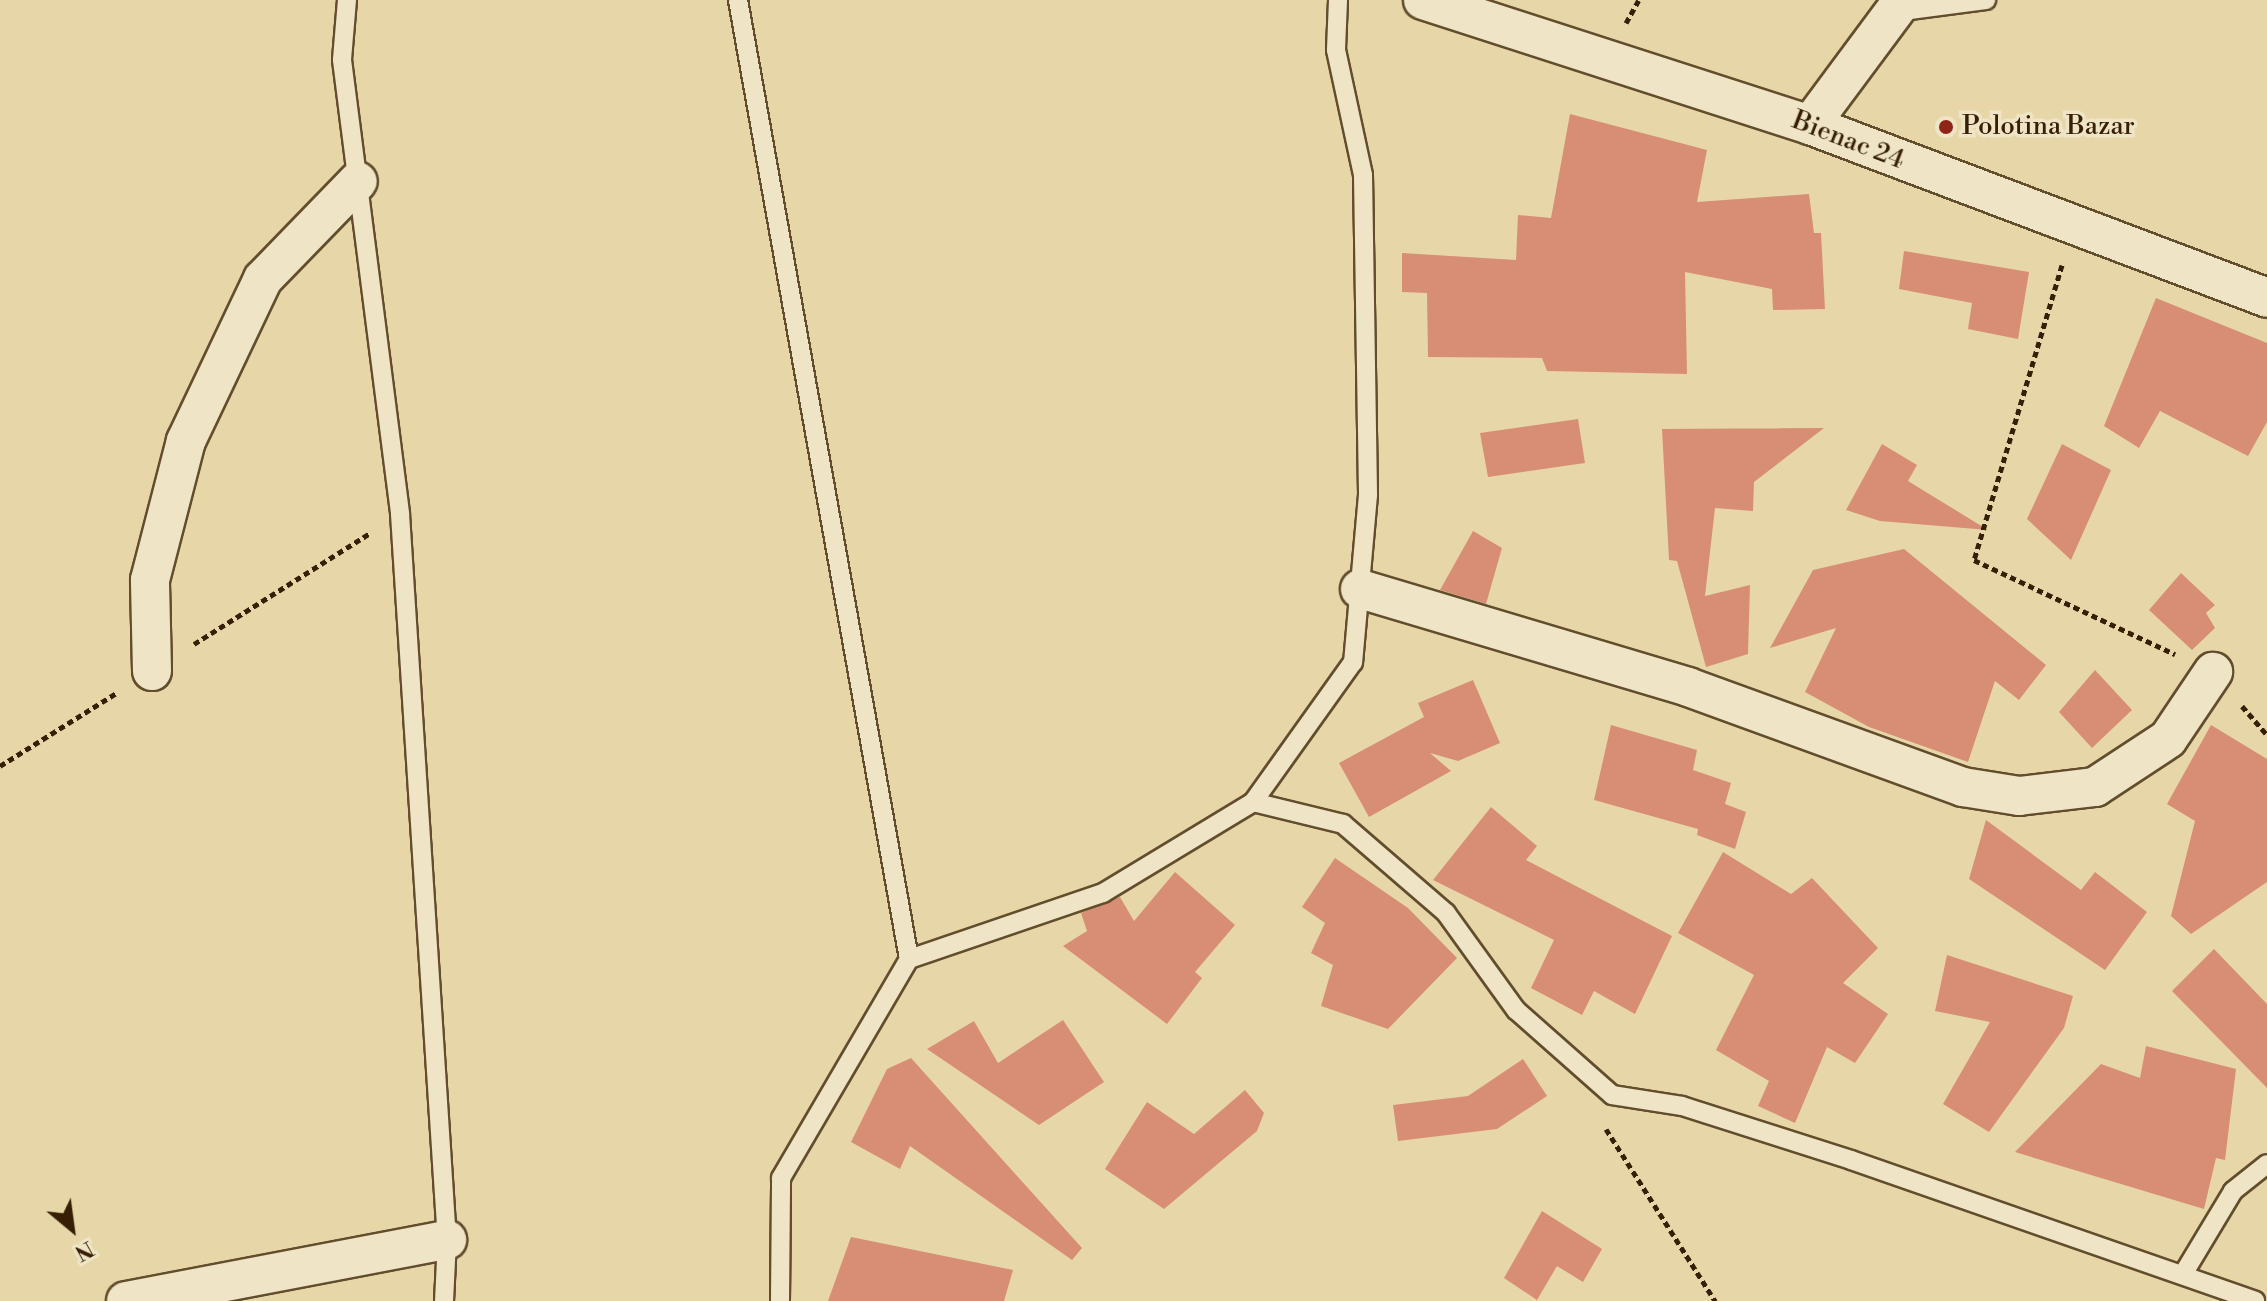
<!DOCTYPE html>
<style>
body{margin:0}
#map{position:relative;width:2267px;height:1301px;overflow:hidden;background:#e7d7a8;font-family:"Libre Bodoni",serif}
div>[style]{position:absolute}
.building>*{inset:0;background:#d78e75}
.path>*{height:5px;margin-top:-2.5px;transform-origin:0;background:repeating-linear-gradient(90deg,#361f04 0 6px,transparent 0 10px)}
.roads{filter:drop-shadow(2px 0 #624d2d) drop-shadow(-2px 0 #624d2d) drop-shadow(0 2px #624d2d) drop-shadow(0 -2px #624d2d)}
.service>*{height:18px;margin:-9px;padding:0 9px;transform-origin:9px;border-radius:9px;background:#efe5c6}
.minor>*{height:38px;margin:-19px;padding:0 19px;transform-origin:19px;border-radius:19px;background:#efe5c6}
.dots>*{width:22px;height:22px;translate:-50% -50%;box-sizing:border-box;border:4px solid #efe5c6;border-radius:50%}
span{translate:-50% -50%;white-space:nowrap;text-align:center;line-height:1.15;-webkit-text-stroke:7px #efe5c6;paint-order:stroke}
.poi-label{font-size:26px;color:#361f04}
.left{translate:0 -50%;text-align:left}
.street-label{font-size:26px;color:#361f04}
.north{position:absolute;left:32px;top:1189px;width:80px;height:80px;-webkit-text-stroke:6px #efe5c6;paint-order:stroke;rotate:151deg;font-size:22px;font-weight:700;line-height:32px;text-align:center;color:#361f04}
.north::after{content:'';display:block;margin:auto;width:28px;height:36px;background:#361f04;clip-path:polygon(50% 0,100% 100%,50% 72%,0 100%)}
</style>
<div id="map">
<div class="building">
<i style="clip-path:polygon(1570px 114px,1707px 150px,1697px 202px,1809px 194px,1814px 233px,1821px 233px,1825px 309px,1773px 310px,1772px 289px,1685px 272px,1687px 374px,1547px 371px,1542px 358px,1428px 357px,1427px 293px,1402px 292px,1402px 253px,1516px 260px,1518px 215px,1551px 218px)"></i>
<i style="clip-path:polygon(1904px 251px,2029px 272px,2018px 339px,1968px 329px,1972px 303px,1899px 289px)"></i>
<i style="clip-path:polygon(2156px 298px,2267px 343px,2267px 422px,2248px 456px,2160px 411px,2139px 448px,2104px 426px)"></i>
<i style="clip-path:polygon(1578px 419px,1585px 463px,1488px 477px,1480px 433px)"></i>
<i style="clip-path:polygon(1824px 428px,1754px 482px,1753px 511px,1715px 508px,1705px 596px,1750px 585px,1748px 654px,1706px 667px,1677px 561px,1669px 560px,1662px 429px)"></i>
<i style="clip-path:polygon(1882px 444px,1917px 465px,1908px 481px,1988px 530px,1880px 521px,1846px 510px)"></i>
<i style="clip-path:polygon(2062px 444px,2111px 470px,2071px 560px,2027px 519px)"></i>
<i style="clip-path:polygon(1473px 531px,1502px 548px,1486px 604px,1440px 590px)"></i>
<i style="clip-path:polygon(1904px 549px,2046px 665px,2019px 700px,1995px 681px,1968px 762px,1869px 727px,1805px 692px,1836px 628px,1770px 648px,1813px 570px)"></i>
<i style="clip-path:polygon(2181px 573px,2215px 605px,2206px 613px,2215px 628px,2192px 650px,2149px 610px)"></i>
<i style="clip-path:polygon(2095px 670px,2132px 710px,2092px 748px,2059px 712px)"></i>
<i style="clip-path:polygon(1473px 680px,1500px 743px,1458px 761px,1430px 753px,1451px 771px,1369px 817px,1339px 763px,1424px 717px,1418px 703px)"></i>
<i style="clip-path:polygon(1611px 725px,1697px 750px,1693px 770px,1731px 783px,1725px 804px,1746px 812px,1735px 849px,1697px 835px,1698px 829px,1594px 800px)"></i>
<i style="clip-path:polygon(2211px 725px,2267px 759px,2267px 882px,2191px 934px,2171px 916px,2195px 821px,2167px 804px)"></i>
<i style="clip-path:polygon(1491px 807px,1537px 846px,1526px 860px,1672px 936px,1635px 1014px,1594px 991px,1582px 1015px,1531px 988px,1554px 940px,1433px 880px)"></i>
<i style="clip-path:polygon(1986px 820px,2081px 890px,2095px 872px,2147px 912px,2105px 970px,1969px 879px)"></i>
<i style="clip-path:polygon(1723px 852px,1791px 894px,1812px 878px,1878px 948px,1843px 983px,1888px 1014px,1855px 1063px,1827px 1047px,1795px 1123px,1758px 1106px,1769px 1081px,1716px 1050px,1754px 975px,1678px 933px)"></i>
<i style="clip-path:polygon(1335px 858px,1408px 908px,1457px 958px,1388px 1029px,1321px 1006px,1333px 965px,1311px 953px,1325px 923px,1302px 907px)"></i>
<i style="clip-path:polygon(1175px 872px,1235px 925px,1195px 972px,1202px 978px,1167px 1024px,1063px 946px,1087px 931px,1081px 913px,1120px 897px,1134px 921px)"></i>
<i style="clip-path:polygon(2214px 949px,2267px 1004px,2267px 1088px,2172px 991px)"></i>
<i style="clip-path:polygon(1947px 955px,2073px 996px,2064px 1028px,1989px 1132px,1943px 1104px,1990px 1022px,1935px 1011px)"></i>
<i style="clip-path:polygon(1063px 1020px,1104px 1082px,1039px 1125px,927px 1049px,974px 1021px,998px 1063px)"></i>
<i style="clip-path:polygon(2146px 1046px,2236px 1069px,2225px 1160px,2216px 1158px,2204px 1209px,2015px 1152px,2101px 1064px,2140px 1078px)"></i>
<i style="clip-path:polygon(911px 1058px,1082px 1248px,1072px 1260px,910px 1146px,900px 1169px,851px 1142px,887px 1069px)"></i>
<i style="clip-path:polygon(1523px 1059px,1547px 1096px,1497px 1129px,1398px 1141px,1393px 1105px,1468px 1096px)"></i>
<i style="clip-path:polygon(1245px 1090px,1264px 1113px,1257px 1131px,1164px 1209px,1105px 1169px,1147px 1102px,1194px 1134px)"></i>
<i style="clip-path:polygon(1542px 1211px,1602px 1249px,1583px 1282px,1557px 1266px,1537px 1300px,1504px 1278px)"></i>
<i style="clip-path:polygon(851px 1237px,1013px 1270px,1004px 1301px,828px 1301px)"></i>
</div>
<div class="path">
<i style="left:1626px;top:23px;width:26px;rotate:-61deg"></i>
<i style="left:2062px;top:265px;width:308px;rotate:106.6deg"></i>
<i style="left:1974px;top:560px;width:222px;rotate:25.1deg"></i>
<i style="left:194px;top:644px;width:207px;rotate:-32.2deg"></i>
<i style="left:2242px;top:706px;width:38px;rotate:49deg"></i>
<i style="left:0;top:766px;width:139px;rotate:-32.1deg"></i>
<i style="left:1606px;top:1129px;width:204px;rotate:57.6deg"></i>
</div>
<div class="roads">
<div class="service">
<i style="left:347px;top:0;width:60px;rotate:94.8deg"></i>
<i style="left:342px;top:60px;width:458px;rotate:82.7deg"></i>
<i style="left:400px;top:514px;width:728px;rotate:86.3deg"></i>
<i style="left:447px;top:1240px;width:61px;rotate:92.8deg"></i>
<i style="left:738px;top:0;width:974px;rotate:79.89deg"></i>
<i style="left:1338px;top:0;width:50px;rotate:92.3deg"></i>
<i style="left:1336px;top:50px;width:128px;rotate:77.8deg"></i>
<i style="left:1363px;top:175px;width:320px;rotate:89.1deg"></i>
<i style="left:1368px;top:495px;width:168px;rotate:95.1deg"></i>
<i style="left:1353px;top:662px;width:172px;rotate:125.5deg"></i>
<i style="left:1253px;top:802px;width:93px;rotate:13.7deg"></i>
<i style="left:1343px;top:824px;width:136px;rotate:40.8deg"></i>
<i style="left:1446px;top:913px;width:120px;rotate:54.2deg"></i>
<i style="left:1516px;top:1010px;width:128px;rotate:41.5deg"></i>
<i style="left:1612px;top:1095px;width:71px;rotate:8.9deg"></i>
<i style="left:1682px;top:1106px;width:177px;rotate:17.7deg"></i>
<i style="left:1851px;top:1160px;width:428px;rotate:19.2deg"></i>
<i style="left:1896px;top:12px;width:91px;rotate:-7.6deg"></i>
<i style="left:2185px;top:1271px;width:93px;rotate:-59deg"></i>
<i style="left:2233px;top:1191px;width:43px;rotate:-38.5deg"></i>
<i style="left:780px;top:1301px;width:123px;rotate:-89.5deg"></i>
<i style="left:781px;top:1178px;width:254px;rotate:-59.7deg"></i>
<i style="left:909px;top:959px;width:205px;rotate:-18.8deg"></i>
<i style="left:1103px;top:893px;width:175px;rotate:-31.2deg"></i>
</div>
<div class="minor">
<i style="left:1423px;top:0;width:407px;rotate:17.9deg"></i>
<i style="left:1810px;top:125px;width:489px;rotate:20.7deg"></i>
<i style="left:1810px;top:125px;width:156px;rotate:-53.4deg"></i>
<i style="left:1360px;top:589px;width:342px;rotate:16.6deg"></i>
<i style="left:1688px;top:687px;width:293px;rotate:20deg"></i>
<i style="left:1963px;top:787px;width:57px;rotate:9.1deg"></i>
<i style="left:2019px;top:796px;width:77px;rotate:-6.8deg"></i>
<i style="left:2095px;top:787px;width:87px;rotate:-33.3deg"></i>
<i style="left:2168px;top:739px;width:81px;rotate:-56.1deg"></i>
<i style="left:152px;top:671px;width:91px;rotate:-91.3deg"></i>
<i style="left:150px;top:580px;width:144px;rotate:-75.5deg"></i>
<i style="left:186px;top:441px;width:179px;rotate:-64.6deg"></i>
<i style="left:263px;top:279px;width:136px;rotate:-45.9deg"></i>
<i style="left:126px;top:1301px;width:327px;rotate:-10.8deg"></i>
</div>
</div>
<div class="dots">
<i style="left:1946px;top:127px;background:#8f2418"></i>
</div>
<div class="poi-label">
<span class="left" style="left:1962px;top:127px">Polotina Bazar</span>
</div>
<div class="street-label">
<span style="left:1848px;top:141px;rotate:21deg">Bienac 24</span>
</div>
<div class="north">N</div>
</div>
